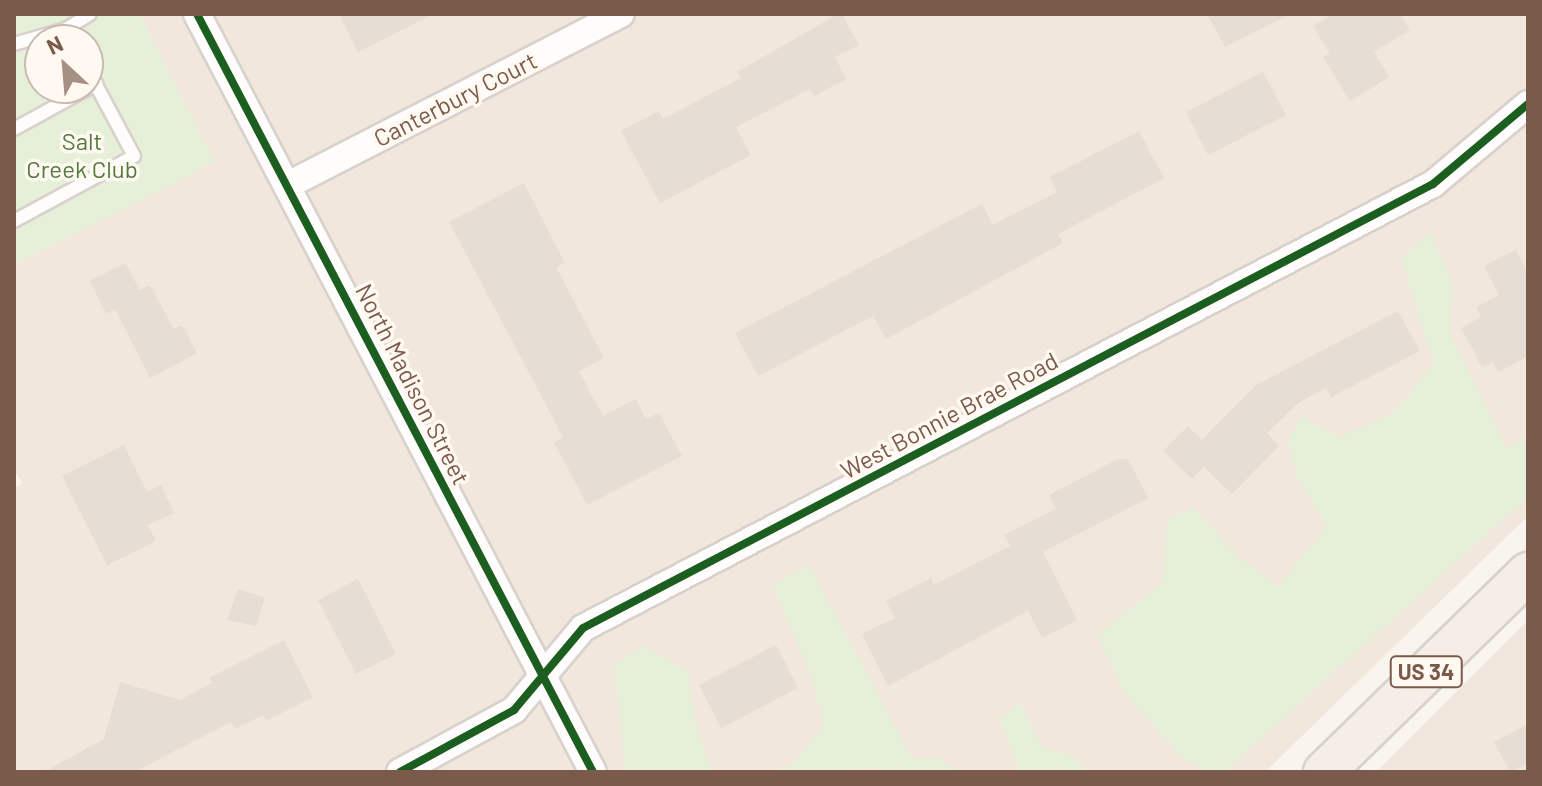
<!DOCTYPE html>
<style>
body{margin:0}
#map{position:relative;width:1542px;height:786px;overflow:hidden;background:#f9f4ee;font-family:Barlow,sans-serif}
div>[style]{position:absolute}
.residential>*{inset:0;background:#f2e7dc}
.green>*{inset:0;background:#e6f0d9}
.building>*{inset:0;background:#e6ddd5}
.roads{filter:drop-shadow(2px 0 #d9d1cc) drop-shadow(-2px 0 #d9d1cc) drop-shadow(0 2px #d9d1cc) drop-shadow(0 -2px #d9d1cc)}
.service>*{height:12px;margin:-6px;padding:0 6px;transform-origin:6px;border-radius:6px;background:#fefdfc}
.minor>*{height:26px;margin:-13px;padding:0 13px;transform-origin:13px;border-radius:13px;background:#fefdfc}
.primary>*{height:40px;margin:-20px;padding:0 20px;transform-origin:20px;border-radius:20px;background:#f4eee6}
.cycleway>*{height:8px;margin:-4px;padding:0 4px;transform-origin:4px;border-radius:4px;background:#1b5e20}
span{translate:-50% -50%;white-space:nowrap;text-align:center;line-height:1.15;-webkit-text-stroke:7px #fff9f1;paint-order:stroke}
.shield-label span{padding:2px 6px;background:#fff9f1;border:2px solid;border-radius:6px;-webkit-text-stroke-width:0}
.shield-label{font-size:22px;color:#7a5a4b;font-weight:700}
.street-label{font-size:24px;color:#7a5a4b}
.park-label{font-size:24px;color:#527a3f}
.frame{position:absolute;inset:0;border:16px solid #7a5a4b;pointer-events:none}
.north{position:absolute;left:24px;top:24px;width:80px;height:80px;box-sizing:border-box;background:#fff9f1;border:2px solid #cab9af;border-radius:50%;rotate:334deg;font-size:22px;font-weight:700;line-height:32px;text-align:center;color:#7a5a4b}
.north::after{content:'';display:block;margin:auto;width:28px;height:36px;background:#a69084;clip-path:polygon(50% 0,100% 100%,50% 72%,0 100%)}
</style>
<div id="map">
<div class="residential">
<i style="clip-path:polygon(139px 14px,1528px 14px,1528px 516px,1265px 772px,14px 772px,14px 488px,22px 484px,14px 469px,14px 265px,214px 162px)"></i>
<i style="clip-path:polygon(1528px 620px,1528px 772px,1376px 772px)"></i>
</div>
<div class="green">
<i style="clip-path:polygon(evenodd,14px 14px,139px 14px,215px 162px,14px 265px,14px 14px,40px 40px,88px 40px,88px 88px,40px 88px,40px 40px)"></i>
<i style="clip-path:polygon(1431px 232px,1453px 284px,1450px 332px,1507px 448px,1528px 437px,1528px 497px,1224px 772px,1206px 772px,1179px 755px,1124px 692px,1098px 635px,1163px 582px,1167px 517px,1194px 508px,1239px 558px,1279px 587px,1327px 525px,1297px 477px,1287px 441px,1301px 417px,1341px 437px,1391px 414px,1434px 364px,1401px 258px)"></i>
<i style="clip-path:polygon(809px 565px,912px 758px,940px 758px,955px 772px,879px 772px,876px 768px,773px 772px,795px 762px,824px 725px,808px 667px,773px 586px)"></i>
<i style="clip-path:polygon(643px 645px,688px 671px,695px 722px,712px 772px,626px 772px,614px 666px)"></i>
<i style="clip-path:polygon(1020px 701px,1042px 748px,1070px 754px,1088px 772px,1014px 772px,1018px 768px,1000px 720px)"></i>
</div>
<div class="building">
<i style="clip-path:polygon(339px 14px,433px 14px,358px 52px)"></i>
<i style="clip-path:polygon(838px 14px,842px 14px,859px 45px,835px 57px,846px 79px,814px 96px,810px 89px,736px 127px,751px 155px,660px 203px,621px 131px,659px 111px,663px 119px,741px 78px,737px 72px)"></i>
<i style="clip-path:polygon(1207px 14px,1291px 14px,1225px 47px)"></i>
<i style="clip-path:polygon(1333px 14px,1400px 14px,1410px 30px,1374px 52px,1389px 77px,1350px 101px,1323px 57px,1330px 54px,1313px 26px)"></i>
<i style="clip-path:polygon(1263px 72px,1286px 115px,1208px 155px,1186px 112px)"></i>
<i style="clip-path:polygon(1139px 131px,1164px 178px,1058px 234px,1063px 243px,886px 339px,873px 316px,758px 376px,735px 333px,982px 204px,993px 225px,1057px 192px,1050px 177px)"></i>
<i style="clip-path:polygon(524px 183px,565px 263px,556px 267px,604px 358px,579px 371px,603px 416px,636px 399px,646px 419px,659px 413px,682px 456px,587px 505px,554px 442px,563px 437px,449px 222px)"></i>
<i style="clip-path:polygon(1516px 250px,1528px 273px,1528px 356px,1498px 372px,1493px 362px,1482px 367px,1461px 328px,1481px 317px,1476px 307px,1499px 295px,1484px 266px)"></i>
<i style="clip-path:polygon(125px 263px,140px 290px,150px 285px,174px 329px,182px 325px,197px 353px,150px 378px,115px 309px,106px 314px,90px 281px)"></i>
<i style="clip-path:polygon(1398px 311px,1420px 351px,1331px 397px,1326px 388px,1297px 404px,1267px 433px,1279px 446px,1232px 494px,1204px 467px,1192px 479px,1163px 451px,1188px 426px,1202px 440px,1256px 385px)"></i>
<i style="clip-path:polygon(124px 445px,147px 492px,161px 485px,174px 513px,148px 525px,156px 541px,107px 565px,62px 476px)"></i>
<i style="clip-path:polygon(1118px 459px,1128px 459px,1148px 498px,1043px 552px,1077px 620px,1042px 638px,1028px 611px,888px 686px,862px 634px,895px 618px,886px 601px,931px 578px,934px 585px,1010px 546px,1004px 535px,1056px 509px,1049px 495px)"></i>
<i style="clip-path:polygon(358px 579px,396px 654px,356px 674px,318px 600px)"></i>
<i style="clip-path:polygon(238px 589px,265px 598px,256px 626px,227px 620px)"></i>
<i style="clip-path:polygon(284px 640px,313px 697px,266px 721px,263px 715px,235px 729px,231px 722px,134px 772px,44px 772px,104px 739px,120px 682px,180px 700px,212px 683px,209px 678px)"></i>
<i style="clip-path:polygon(776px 645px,798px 688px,721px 728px,699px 685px)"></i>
<i style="clip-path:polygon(1528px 724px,1528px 764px,1510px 772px,1494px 742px)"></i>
</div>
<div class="roads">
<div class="service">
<i style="left:14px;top:44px;width:54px;rotate:-16.1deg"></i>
<i style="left:66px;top:29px;width:28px;rotate:-32deg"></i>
<i style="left:14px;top:129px;width:94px;rotate:-28.8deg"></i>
<i style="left:14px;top:221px;width:136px;rotate:-28.4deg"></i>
<i style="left:134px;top:156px;width:98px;rotate:-118.1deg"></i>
</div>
<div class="minor">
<i style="left:197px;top:14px;width:855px;rotate:62.42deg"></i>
<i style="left:290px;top:184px;width:372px;rotate:-27.2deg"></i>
<i style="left:400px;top:772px;width:130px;rotate:-28.5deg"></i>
<i style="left:514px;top:710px;width:107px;rotate:-49.9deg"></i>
<i style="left:583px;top:628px;width:959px;rotate:-27.58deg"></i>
<i style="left:1433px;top:184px;width:124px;rotate:-40.1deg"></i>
</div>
<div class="primary">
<i style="left:1324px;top:772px;width:285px;rotate:-44.3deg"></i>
</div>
</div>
<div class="cycleway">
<i style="left:197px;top:14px;width:855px;rotate:62.42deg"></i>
<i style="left:400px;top:772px;width:130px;rotate:-28.5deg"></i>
<i style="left:514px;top:710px;width:107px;rotate:-49.9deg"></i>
<i style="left:583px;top:628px;width:959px;rotate:-27.58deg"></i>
<i style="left:1433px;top:184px;width:124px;rotate:-40.1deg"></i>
</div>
<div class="shield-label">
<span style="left:1426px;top:672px">US 34</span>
</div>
<div class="street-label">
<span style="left:455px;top:99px;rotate:-27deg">Canterbury Court</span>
<span style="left:413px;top:384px;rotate:63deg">North Madison Street</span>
<span style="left:949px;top:415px;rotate:-28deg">West Bonnie Brae Road</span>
</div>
<div class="park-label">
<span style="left:82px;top:155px">Salt<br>Creek Club</span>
</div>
<div class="frame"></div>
<div class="north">N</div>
</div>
